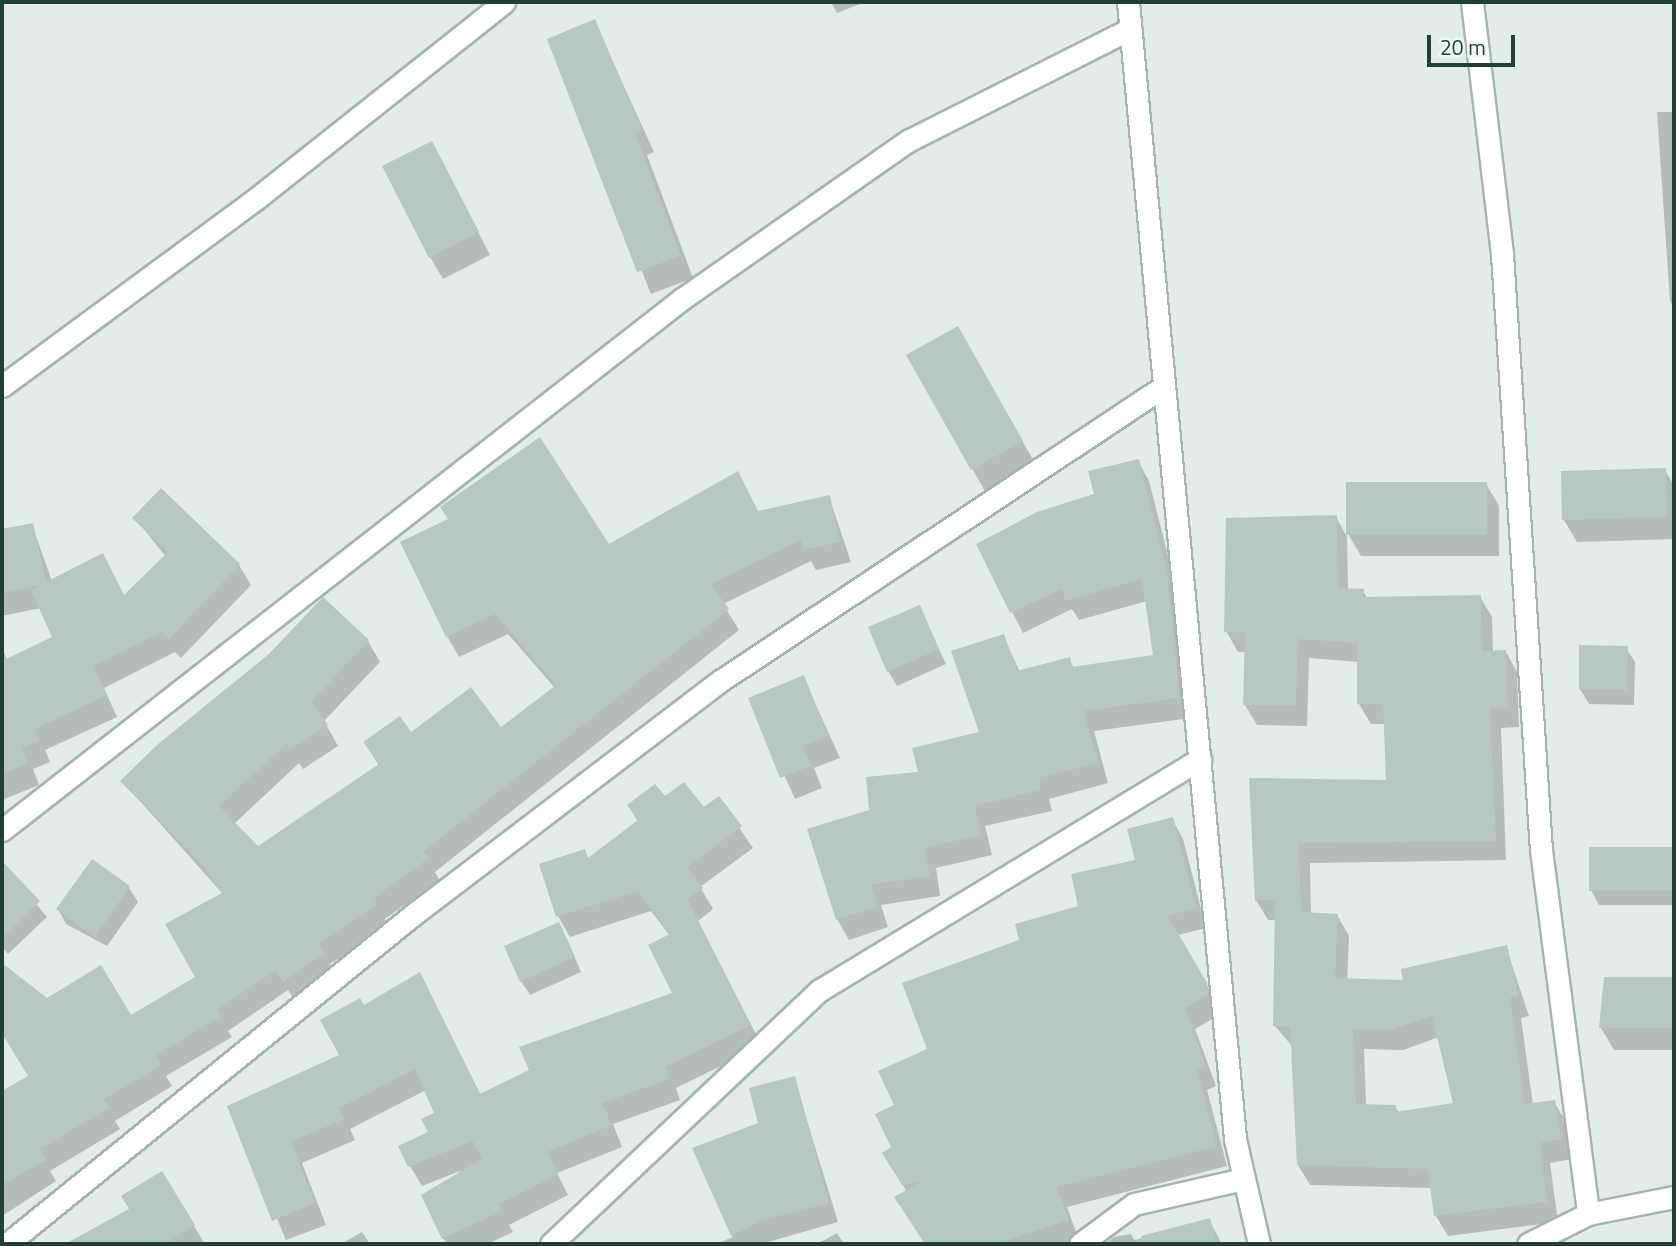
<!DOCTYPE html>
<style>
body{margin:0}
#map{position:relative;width:1676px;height:1246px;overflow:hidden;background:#e1ede6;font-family:"Titillium Web",sans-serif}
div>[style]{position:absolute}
.shadow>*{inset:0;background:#0003}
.building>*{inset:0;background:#b6c8bf}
.roads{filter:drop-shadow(2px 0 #a3b6ad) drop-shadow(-2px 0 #a3b6ad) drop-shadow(0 2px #a3b6ad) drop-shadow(0 -2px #a3b6ad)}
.street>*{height:21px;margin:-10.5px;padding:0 10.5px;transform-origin:10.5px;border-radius:10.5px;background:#fff}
span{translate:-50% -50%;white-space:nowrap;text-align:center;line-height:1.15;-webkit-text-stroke:5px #f2f9f5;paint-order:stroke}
.frame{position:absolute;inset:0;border:4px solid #1f4033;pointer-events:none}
.scale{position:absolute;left:1427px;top:35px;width:88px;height:32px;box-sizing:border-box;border:4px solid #1f4033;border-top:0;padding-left:9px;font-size:21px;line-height:24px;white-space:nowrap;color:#1f4033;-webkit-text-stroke:5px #f2f9f5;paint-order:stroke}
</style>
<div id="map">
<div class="shadow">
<i style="clip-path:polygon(831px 2px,865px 2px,837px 13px)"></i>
<i style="clip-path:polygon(594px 21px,654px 152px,647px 155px,693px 278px,651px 294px,549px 40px)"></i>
<i style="clip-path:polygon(1657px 112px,1674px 112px,1674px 308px,1670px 301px)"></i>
<i style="clip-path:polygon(444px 165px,490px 255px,443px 279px,430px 257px)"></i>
<i style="clip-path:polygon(957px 328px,1035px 463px,985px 491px,908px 355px)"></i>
<i style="clip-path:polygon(1138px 461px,1149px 481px,1178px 595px,1191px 718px,1094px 731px,1108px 783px,1049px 799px,1052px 811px,985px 826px,992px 855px,936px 868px,940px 896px,881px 905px,888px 927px,849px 940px,837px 919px,871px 811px,981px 733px,1003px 636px,1020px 672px,1069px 659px,1074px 668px,1155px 657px,1147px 601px,1079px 620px,1072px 609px,1023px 633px,978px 545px,1096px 495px)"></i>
<i style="clip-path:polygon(1665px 470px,1674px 486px,1674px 539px,1577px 542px,1564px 520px)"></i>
<i style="clip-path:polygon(1486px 484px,1499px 506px,1499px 556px,1361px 556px,1348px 534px)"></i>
<i style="clip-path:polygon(829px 497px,851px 562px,816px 570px,811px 561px,723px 604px,739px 630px,435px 872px,439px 880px,385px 919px,389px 925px,330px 964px,336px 974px,296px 1001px,288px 990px,228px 1031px,232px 1037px,166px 1076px,172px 1086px,115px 1121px,120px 1129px,50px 1171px,56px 1181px,2px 1216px,2px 1093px,29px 1077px,2px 1033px,2px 965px,47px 1000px,130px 1017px,197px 978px,223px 894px,122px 781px,368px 641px,380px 662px,324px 721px,338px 746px,303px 769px,299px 763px,234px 824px,258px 848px,379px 766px,366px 743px,501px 729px,555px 688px,508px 634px,459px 657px,447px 636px,608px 546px)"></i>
<i style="clip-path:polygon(evenodd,1336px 517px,1347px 537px,1348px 590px,1363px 591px,1367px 598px,1480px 597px,1492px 617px,1493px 652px,1506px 652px,1517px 672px,1519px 727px,1501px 728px,1506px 860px,1310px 863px,1311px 914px,1337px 915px,1349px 936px,1347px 981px,1405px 982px,1506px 947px,1529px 1016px,1521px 1018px,1533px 1105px,1554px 1102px,1566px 1122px,1572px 1159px,1550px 1163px,1558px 1222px,1448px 1236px,1436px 1216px,1432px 1188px,1310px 1185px,1298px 1165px,1292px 1046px,1275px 1026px,1277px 920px,1268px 920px,1256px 900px,1251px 779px,1387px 782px,1385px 724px,1371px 724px,1359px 704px,1359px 662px,1309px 658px,1307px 726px,1257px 725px,1245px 705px,1246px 652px,1238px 652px,1226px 631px,1336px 517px,1439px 1037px,1455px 1104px,1399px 1113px,1395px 1107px,1366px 1106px,1364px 1049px,1403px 1050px,1439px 1037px)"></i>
<i style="clip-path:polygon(135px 518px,239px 565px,251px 585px,181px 658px,175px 652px,104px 688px,117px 717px,45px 750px,50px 762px,33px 769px,39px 785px,2px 800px,2px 647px,7px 660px,55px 638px,41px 608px,2px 616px,2px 531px,32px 525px,52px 581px,125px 597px,166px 557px)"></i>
<i style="clip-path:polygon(919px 607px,946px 664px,897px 686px,888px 671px)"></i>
<i style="clip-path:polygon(1626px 648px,1635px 662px,1634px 705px,1589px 704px,1580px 689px)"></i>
<i style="clip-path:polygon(803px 677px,840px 758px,814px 768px,822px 788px,795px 799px,750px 699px)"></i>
<i style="clip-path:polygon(719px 798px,753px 848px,700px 887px,713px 909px,698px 921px,762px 1046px,676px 1088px,680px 1100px,613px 1124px,622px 1147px,557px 1173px,568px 1195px,509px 1225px,513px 1232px,487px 1244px,447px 1244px,443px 1238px,460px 1171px,422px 1186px,410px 1166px,437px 1114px,426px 1090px,350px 1129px,355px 1140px,302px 1163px,326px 1225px,286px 1240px,229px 1107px,342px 1056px,363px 1007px,420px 974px,481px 1096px,674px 994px,670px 936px,651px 911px,570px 937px,558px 916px,589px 859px,638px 822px,629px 806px,664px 799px,704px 810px)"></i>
<i style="clip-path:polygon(1172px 819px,1183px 839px,1206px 928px,1178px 935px,1218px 1005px,1219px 1015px,1195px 1029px,1216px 1086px,1207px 1090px,1227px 1166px,1067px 1207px,1079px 1240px,1065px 1244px,925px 1244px,896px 1198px,907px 1192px,896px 1173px,896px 1106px,929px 1050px,1021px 941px,1081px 907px,1137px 861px)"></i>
<i style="clip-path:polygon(1591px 849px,1674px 849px,1674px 905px,1599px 905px,1591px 890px)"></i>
<i style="clip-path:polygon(92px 862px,129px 888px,138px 902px,107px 946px,66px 924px,58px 909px)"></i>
<i style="clip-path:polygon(4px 865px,47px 917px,8px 954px,2px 947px)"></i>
<i style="clip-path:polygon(567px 939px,581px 972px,530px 995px,521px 981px)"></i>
<i style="clip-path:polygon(1674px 978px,1674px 1050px,1614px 1050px,1601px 1028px,1605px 979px)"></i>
<i style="clip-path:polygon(794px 1078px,838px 1222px,761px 1244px,716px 1244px,733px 1237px,694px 1149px,760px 1124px)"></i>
<i style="clip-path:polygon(162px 1174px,205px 1244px,69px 1244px,131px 1210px)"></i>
<i style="clip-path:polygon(1209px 1220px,1222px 1244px,1105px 1244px,1114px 1237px,1131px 1234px,1134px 1240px)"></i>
<i style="clip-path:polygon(362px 1232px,370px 1244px,341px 1244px)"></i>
<i style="clip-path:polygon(837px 1233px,844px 1244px,817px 1244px)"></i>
</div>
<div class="building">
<i style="clip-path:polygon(595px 19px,642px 130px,635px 133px,681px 256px,637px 272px,547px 39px)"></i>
<i style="clip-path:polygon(432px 141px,479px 232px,429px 258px,382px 166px)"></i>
<i style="clip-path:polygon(958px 326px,1023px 441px,971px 470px,906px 355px)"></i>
<i style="clip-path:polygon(540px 437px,609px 544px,738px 471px,758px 511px,830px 495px,840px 542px,803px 550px,801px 540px,711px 584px,729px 609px,424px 851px,429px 858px,374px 898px,378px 904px,319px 943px,325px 953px,283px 982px,275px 971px,218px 1009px,221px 1016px,156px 1055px,162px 1065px,104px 1099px,109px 1108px,40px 1149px,46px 1160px,2px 1185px,2px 1091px,28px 1076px,2px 1033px,2px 963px,47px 998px,101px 965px,131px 1015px,195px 977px,165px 924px,222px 893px,201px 863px,120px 781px,157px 745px,269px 654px,323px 597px,369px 640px,312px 701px,328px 725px,290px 750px,286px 744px,219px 806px,258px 846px,379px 764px,363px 742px,400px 716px,411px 732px,471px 687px,501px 727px,556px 685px,495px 614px,446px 637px,400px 542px,448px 519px,440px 507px)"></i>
<i style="clip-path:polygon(1139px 459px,1167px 573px,1180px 698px,1084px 711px,1098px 763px,1039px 778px,1041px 790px,975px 806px,981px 835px,925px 848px,930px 876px,871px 885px,878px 907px,836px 920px,807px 829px,869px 810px,866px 777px,918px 772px,912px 748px,979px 732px,951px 651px,1004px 634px,1017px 671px,1070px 657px,1072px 667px,1153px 655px,1142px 579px,1065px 601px,1062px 589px,1010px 613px,976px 544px,1037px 512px,1094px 494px,1088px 471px)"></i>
<i style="clip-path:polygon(1666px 468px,1667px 517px,1562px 520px,1561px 471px)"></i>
<i style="clip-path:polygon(1346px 482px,1487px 482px,1487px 535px,1346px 535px)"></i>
<i style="clip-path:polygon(161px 488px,240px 564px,169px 639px,162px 632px,94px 666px,107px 695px,35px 729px,40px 741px,22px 748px,28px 764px,2px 774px,2px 661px,52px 637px,31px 590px,40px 585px,2px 593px,2px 529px,33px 523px,46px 582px,103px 553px,124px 595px,168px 552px,132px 518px)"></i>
<i style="clip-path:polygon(evenodd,1337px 515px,1338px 588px,1364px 589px,1363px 597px,1481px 595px,1482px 651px,1506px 650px,1508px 707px,1490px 708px,1496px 841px,1299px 843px,1301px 912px,1338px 914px,1335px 978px,1403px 980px,1401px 969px,1507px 945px,1519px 996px,1510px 998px,1525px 1104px,1555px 1100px,1562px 1139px,1540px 1143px,1547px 1202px,1434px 1216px,1428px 1169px,1297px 1165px,1290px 1027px,1273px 1026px,1275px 900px,1255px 901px,1249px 778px,1386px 780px,1383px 704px,1357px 704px,1357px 643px,1298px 639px,1296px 706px,1243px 705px,1245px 633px,1224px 632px,1226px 518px,1337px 515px,1432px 1016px,1453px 1103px,1396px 1112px,1396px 1105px,1356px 1104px,1353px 1029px,1390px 1030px,1432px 1016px)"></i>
<i style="clip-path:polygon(920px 605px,939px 649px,887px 672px,868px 627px)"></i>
<i style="clip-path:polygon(1579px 645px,1628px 646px,1627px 690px,1579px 689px)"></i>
<i style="clip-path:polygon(804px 675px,828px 736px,803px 746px,811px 766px,780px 778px,748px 698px)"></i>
<i style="clip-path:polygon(684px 782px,704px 807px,719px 796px,742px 826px,687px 867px,703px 888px,687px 899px,751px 1025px,665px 1067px,670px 1079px,602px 1103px,612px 1125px,547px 1152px,558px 1174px,499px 1204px,502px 1211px,442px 1239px,421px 1195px,482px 1159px,473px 1141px,408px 1167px,398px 1146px,428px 1132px,421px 1119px,434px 1113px,415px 1069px,339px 1108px,344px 1119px,291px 1142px,315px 1203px,272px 1221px,227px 1106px,339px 1055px,320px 1020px,360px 998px,364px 1005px,420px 972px,480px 1094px,529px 1070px,519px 1047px,672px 993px,648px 945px,670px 934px,638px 891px,556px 917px,539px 864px,585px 849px,588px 858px,638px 820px,627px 805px,655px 784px,665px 796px)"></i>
<i style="clip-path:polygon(1173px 817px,1196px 908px,1168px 916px,1207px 983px,1208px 995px,1185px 1008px,1206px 1066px,1197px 1070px,1217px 1146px,1057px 1187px,1069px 1220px,997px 1244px,925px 1244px,894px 1197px,922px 1181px,902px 1185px,882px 1153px,891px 1147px,875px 1114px,894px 1105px,878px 1071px,927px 1049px,902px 983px,1019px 940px,1015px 924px,1078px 906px,1071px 874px,1135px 860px,1127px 829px)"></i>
<i style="clip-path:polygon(1589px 847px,1674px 847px,1674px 891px,1589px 891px)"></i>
<i style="clip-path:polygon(92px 859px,130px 886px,95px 937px,56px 909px)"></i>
<i style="clip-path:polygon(2px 861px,40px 901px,2px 938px)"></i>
<i style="clip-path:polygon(559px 922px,575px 957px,520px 982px,504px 946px)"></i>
<i style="clip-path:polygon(1604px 977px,1674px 977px,1674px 1028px,1599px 1028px)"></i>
<i style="clip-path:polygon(795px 1076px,829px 1203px,762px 1220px,731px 1236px,692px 1148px,758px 1123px,749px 1088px)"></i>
<i style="clip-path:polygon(162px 1171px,195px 1225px,164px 1244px,65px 1244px,129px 1209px,121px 1196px)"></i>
<i style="clip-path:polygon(1210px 1218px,1217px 1244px,1142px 1244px,1141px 1236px)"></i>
</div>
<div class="roads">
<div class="street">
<i style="left:1128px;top:2px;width:1142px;rotate:84.62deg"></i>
<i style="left:1235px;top:1139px;width:108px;rotate:77.1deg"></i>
<i style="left:1472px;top:2px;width:254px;rotate:83.2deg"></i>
<i style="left:1502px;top:254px;width:597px;rotate:86.26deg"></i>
<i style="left:1541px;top:850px;width:367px;rotate:82.6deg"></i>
<i style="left:2px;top:386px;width:317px;rotate:-36.4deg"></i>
<i style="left:257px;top:198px;width:315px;rotate:-38.4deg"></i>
<i style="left:2px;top:830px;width:863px;rotate:-37.99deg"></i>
<i style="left:682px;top:299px;width:276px;rotate:-35deg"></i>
<i style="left:908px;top:141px;width:249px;rotate:-26.8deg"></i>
<i style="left:7px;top:1244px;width:524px;rotate:-39.04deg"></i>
<i style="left:414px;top:914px;width:385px;rotate:-37.3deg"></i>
<i style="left:720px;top:681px;width:532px;rotate:-33.57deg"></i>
<i style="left:551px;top:1244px;width:370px;rotate:-43.4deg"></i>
<i style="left:820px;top:990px;width:445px;rotate:-31.3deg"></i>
<i style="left:1080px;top:1244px;width:67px;rotate:-36.5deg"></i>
<i style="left:1134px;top:1204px;width:112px;rotate:-12.9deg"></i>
<i style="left:1528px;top:1244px;width:67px;rotate:-26.6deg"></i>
<i style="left:1588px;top:1214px;width:88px;rotate:-11.2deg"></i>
</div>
</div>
<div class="frame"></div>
<div class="scale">20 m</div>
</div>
